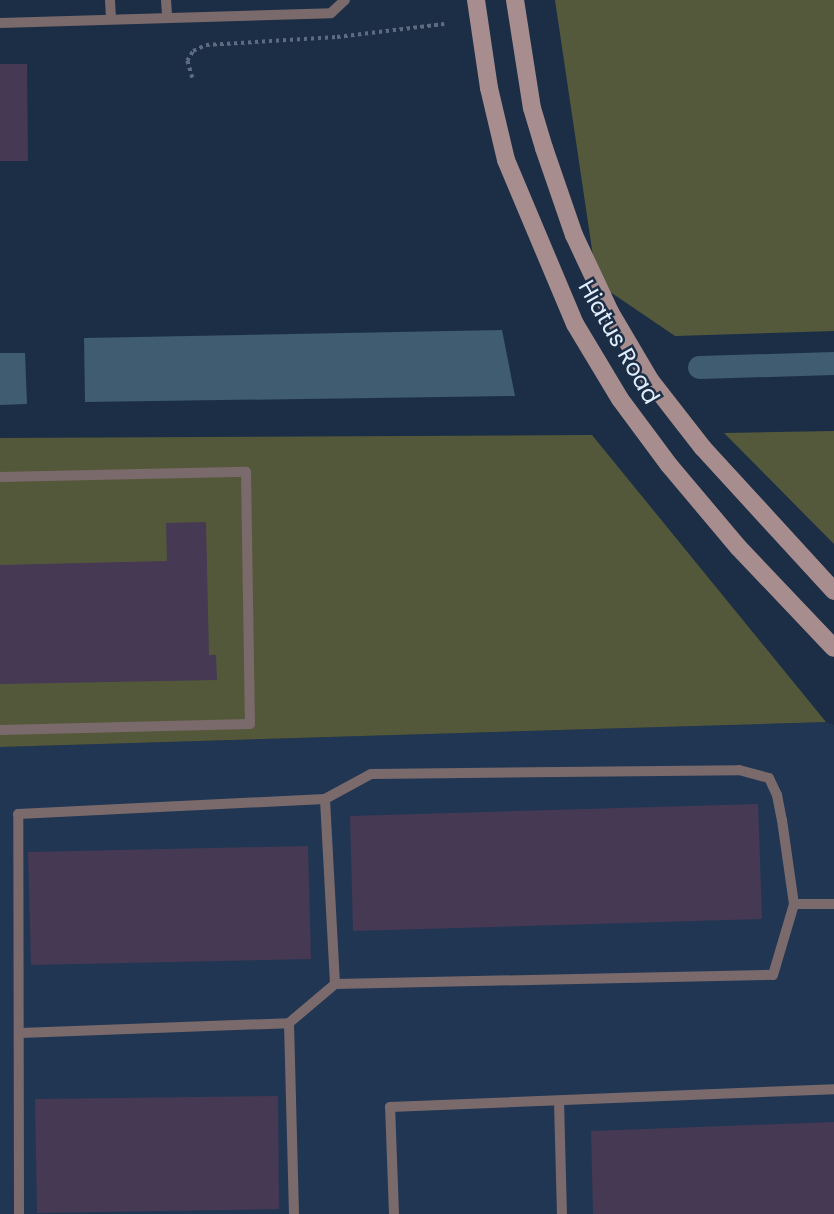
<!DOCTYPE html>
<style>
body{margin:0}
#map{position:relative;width:834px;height:1214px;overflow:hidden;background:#1c2e45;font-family:Poppins,sans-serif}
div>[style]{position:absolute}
.built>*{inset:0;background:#213653}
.green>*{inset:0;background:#55593c}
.forest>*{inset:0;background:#54583a}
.water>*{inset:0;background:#3f5c70}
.canal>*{height:23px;margin:-11.5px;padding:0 11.5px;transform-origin:11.5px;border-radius:11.5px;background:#3f5c70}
.building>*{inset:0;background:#463954}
.path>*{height:3.5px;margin-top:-1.75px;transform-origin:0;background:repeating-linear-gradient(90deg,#5b6b80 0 3.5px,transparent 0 7px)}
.lane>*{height:10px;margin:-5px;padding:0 5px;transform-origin:5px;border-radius:5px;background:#7b6a6b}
.secondary>*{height:18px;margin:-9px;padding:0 9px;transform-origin:9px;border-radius:9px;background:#a78d8d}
span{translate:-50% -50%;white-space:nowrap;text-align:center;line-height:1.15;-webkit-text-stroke:5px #1c2e45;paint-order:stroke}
.street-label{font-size:23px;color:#e2edfd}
</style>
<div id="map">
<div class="built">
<i style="clip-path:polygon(826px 722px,834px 725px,834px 1214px,0 1214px,0 747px)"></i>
</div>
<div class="green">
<i style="clip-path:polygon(555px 0,834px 0,834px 331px,675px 336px,597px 283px)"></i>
<i style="clip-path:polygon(834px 431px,834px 544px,724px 433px)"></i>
</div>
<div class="forest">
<i style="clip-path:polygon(592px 435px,826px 722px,0 747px,0 438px)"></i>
</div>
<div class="water">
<i style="clip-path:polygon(502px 330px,515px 396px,85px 402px,84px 338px)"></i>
<i style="clip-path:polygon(0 353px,25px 353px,27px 404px,0 405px)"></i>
</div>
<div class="canal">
<i style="left:699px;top:367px;width:135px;rotate:-1.7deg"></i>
</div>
<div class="building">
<i style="clip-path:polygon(0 64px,27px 64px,28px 161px,0 161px)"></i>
<i style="clip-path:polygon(206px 522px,209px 655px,216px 655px,217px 680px,0 684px,0 565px,167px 561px,166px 523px)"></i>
<i style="clip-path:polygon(758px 804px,762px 919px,353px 931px,350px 816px)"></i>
<i style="clip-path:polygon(308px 846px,311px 959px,31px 965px,28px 852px)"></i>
<i style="clip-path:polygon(278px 1096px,279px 1209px,37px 1213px,35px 1099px)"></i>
<i style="clip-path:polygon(834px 1122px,834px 1214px,593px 1214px,591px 1131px)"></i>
</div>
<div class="path">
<i style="left:192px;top:78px;width:18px;rotate:-106deg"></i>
<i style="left:187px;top:61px;width:12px;rotate:-59deg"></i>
<i style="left:193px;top:51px;width:14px;rotate:-25deg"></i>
<i style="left:206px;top:45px;width:131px;rotate:-3.5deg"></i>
<i style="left:337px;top:37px;width:108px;rotate:-6.9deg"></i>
</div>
<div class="lane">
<i style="left:110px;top:0;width:17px;rotate:87deg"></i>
<i style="left:166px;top:0;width:15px;rotate:86deg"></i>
<i style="left:0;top:23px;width:331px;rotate:-1.7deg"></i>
<i style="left:331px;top:13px;width:19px;rotate:-43deg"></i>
<i style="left:0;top:477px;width:246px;rotate:-1.2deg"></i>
<i style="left:246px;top:472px;width:252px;rotate:89.1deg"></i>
<i style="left:250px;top:724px;width:250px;rotate:178.6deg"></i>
<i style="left:335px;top:984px;width:185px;rotate:-93.1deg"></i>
<i style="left:325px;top:799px;width:52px;rotate:-28.5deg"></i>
<i style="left:371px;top:774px;width:368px;rotate:-0.6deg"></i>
<i style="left:739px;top:770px;width:31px;rotate:15deg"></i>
<i style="left:769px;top:778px;width:19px;rotate:65deg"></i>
<i style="left:777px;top:795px;width:25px;rotate:79deg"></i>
<i style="left:782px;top:820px;width:85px;rotate:81.9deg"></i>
<i style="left:20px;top:1033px;width:269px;rotate:-2.1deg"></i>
<i style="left:559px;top:1101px;width:113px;rotate:88.5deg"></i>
<i style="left:19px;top:1214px;width:400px;rotate:-90.1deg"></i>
<i style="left:18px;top:814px;width:307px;rotate:-2.8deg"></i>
<i style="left:294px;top:1214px;width:191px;rotate:-91.5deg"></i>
<i style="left:289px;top:1023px;width:60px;rotate:-40.3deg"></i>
<i style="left:335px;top:984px;width:438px;rotate:-1.2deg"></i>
<i style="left:773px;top:975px;width:74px;rotate:-73.5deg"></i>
<i style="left:794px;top:904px;width:40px"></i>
<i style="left:394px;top:1214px;width:107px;rotate:-92.1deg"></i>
<i style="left:390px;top:1107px;width:444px;rotate:-2.3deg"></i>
</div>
<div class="secondary">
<i style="left:476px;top:0;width:89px;rotate:81.6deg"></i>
<i style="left:489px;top:88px;width:74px;rotate:76.7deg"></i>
<i style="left:506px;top:160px;width:178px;rotate:67.2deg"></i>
<i style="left:575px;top:324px;width:87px;rotate:59deg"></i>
<i style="left:620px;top:399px;width:82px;rotate:53.4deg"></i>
<i style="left:669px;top:465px;width:107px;rotate:49.9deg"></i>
<i style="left:738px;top:547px;width:139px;rotate:46.5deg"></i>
<i style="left:515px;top:0;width:109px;rotate:81.1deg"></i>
<i style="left:532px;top:108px;width:42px;rotate:73.3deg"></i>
<i style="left:544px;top:148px;width:92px;rotate:71deg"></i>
<i style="left:574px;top:235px;width:85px;rotate:64.9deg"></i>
<i style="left:610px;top:312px;width:79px;rotate:59.5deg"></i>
<i style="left:650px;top:380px;width:86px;rotate:52.1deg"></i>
<i style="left:703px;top:448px;width:194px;rotate:47.5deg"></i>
</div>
<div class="street-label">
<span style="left:619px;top:342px;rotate:60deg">Hiatus Road</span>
</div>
</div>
